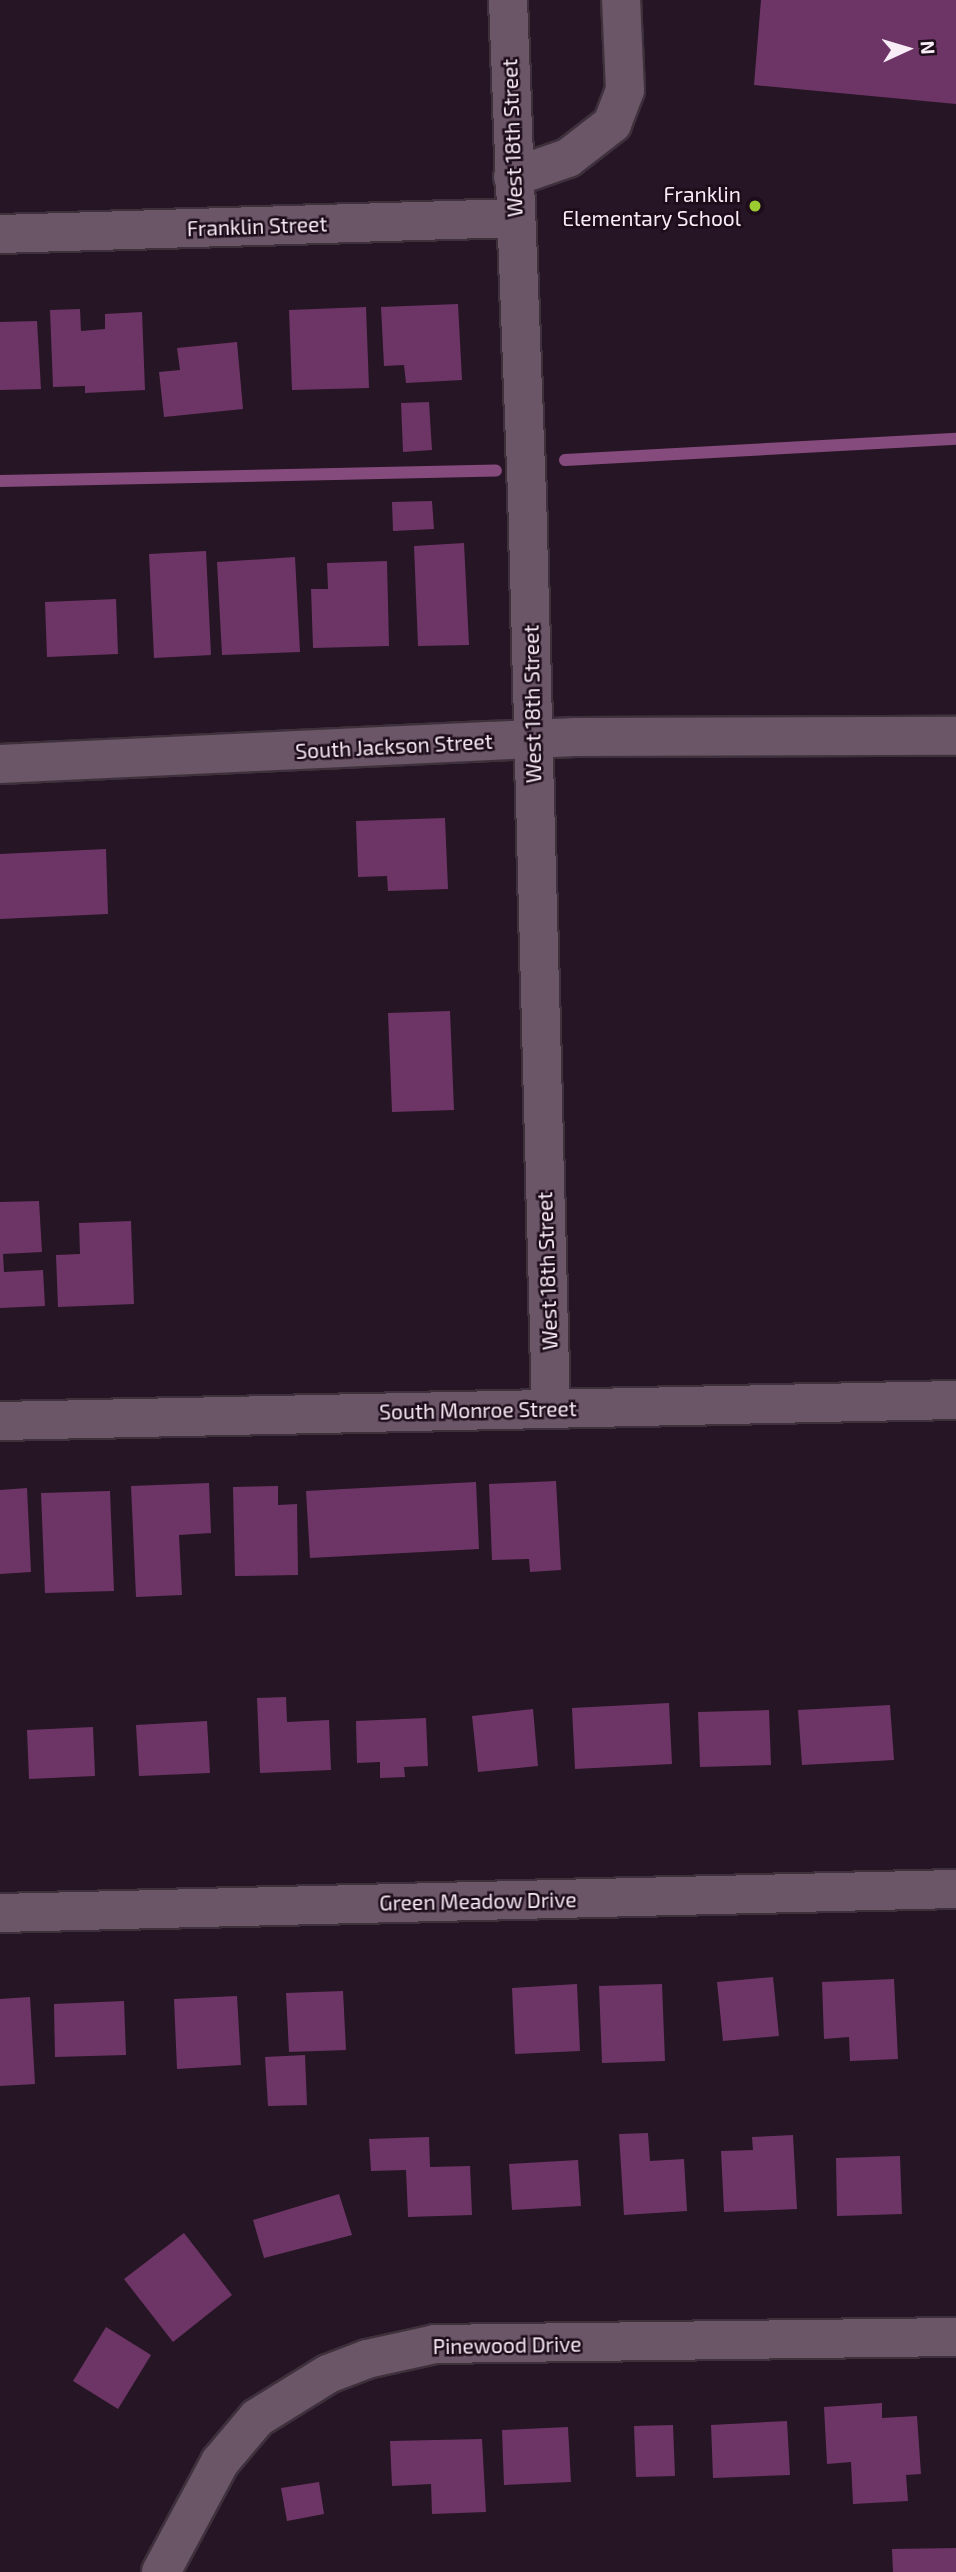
<!DOCTYPE html>
<style>
body{margin:0}
#map{position:relative;width:956px;height:2572px;overflow:hidden;background:#261524;font-family:"Exo 2",sans-serif}
div>[style]{position:absolute}
.stream>*{height:12px;margin:-6px;padding:0 6px;transform-origin:6px;border-radius:6px;background:#864b7d}
.building>*{inset:0;background:#6d3566}
.roads{filter:drop-shadow(2px 0 #3e313c) drop-shadow(-2px 0 #3e313c) drop-shadow(0 2px #3e313c) drop-shadow(0 -2px #3e313c)}
.minor>*{height:38px;margin:-19px;padding:0 19px;transform-origin:19px;border-radius:19px;background:#6b5667}
.dots>*{width:19px;height:19px;translate:-50% -50%;box-sizing:border-box;border:4px solid #1d0c1a;border-radius:50%}
span{translate:-50% -50%;white-space:nowrap;text-align:center;line-height:1.15;-webkit-text-stroke:5px #1d0c1a;paint-order:stroke}
.street-label{font-size:21px;color:#f8ecf6}
.poi-label{font-size:21px;color:#f8ecf6}
.right{translate:-100% -50%;text-align:right}
.north{position:absolute;left:872px;top:14px;width:70px;height:70px;-webkit-text-stroke:5px #1d0c1a;paint-order:stroke;rotate:86deg;font-size:19px;font-weight:700;line-height:28px;text-align:center;color:#f8ecf6}
.north::after{content:'';display:block;margin:auto;width:24px;height:32px;background:#f8ecf6;clip-path:polygon(50% 0,100% 100%,50% 72%,0 100%)}
</style>
<div id="map">
<div class="stream">
<i style="left:565px;top:460px;width:392px;rotate:-3.1deg"></i>
<i style="left:0;top:481px;width:496px;rotate:-1.2deg"></i>
</div>
<div class="building">
<i style="clip-path:polygon(761px 0,956px 0,956px 104px,754px 85px)"></i>
<i style="clip-path:polygon(458px 304px,462px 380px,406px 383px,404px 365px,384px 366px,381px 307px)"></i>
<i style="clip-path:polygon(366px 307px,369px 388px,292px 390px,289px 310px)"></i>
<i style="clip-path:polygon(80px 309px,81px 331px,105px 329px,105px 314px,142px 312px,145px 390px,85px 393px,85px 386px,53px 387px,50px 310px)"></i>
<i style="clip-path:polygon(37px 321px,41px 389px,0 390px,0 322px)"></i>
<i style="clip-path:polygon(237px 342px,243px 409px,164px 417px,159px 372px,180px 370px,177px 348px)"></i>
<i style="clip-path:polygon(429px 402px,432px 450px,403px 452px,401px 403px)"></i>
<i style="clip-path:polygon(432px 501px,434px 529px,393px 531px,392px 502px)"></i>
<i style="clip-path:polygon(464px 543px,469px 645px,418px 646px,414px 546px)"></i>
<i style="clip-path:polygon(206px 551px,211px 655px,154px 658px,149px 554px)"></i>
<i style="clip-path:polygon(295px 557px,300px 652px,222px 655px,217px 562px)"></i>
<i style="clip-path:polygon(387px 561px,389px 646px,313px 648px,311px 589px,328px 589px,327px 563px)"></i>
<i style="clip-path:polygon(116px 599px,118px 654px,47px 657px,45px 602px)"></i>
<i style="clip-path:polygon(445px 818px,448px 889px,388px 891px,387px 876px,358px 877px,356px 821px)"></i>
<i style="clip-path:polygon(106px 849px,108px 914px,0 919px,0 854px)"></i>
<i style="clip-path:polygon(450px 1011px,454px 1110px,392px 1112px,388px 1013px)"></i>
<i style="clip-path:polygon(39px 1201px,42px 1252px,3px 1254px,4px 1272px,43px 1270px,45px 1306px,0 1308px,0 1202px)"></i>
<i style="clip-path:polygon(131px 1221px,134px 1304px,58px 1307px,56px 1255px,80px 1254px,79px 1223px)"></i>
<i style="clip-path:polygon(556px 1481px,561px 1570px,530px 1572px,529px 1559px,492px 1560px,489px 1484px)"></i>
<i style="clip-path:polygon(476px 1482px,479px 1549px,310px 1558px,306px 1491px)"></i>
<i style="clip-path:polygon(209px 1483px,211px 1533px,179px 1535px,182px 1595px,136px 1597px,131px 1486px)"></i>
<i style="clip-path:polygon(278px 1486px,278px 1505px,297px 1504px,298px 1575px,235px 1576px,233px 1487px)"></i>
<i style="clip-path:polygon(27px 1488px,31px 1572px,0 1574px,0 1490px)"></i>
<i style="clip-path:polygon(110px 1491px,114px 1591px,45px 1593px,41px 1493px)"></i>
<i style="clip-path:polygon(286px 1697px,287px 1722px,329px 1720px,331px 1770px,260px 1773px,257px 1698px)"></i>
<i style="clip-path:polygon(669px 1703px,672px 1764px,575px 1769px,572px 1708px)"></i>
<i style="clip-path:polygon(890px 1705px,894px 1760px,802px 1765px,798px 1710px)"></i>
<i style="clip-path:polygon(533px 1709px,538px 1766px,478px 1772px,472px 1716px)"></i>
<i style="clip-path:polygon(769px 1710px,771px 1765px,700px 1767px,698px 1712px)"></i>
<i style="clip-path:polygon(426px 1718px,428px 1766px,404px 1767px,405px 1777px,380px 1778px,380px 1762px,357px 1763px,356px 1721px)"></i>
<i style="clip-path:polygon(207px 1721px,210px 1773px,139px 1776px,136px 1725px)"></i>
<i style="clip-path:polygon(93px 1727px,95px 1776px,29px 1779px,27px 1730px)"></i>
<i style="clip-path:polygon(773px 1977px,779px 2036px,723px 2041px,717px 1982px)"></i>
<i style="clip-path:polygon(894px 1979px,898px 2059px,850px 2061px,849px 2037px,824px 2039px,822px 1982px)"></i>
<i style="clip-path:polygon(577px 1984px,580px 2051px,515px 2054px,512px 1988px)"></i>
<i style="clip-path:polygon(662px 1984px,665px 2061px,602px 2063px,599px 1986px)"></i>
<i style="clip-path:polygon(343px 1991px,346px 2050px,289px 2052px,286px 1993px)"></i>
<i style="clip-path:polygon(237px 1996px,241px 2065px,177px 2069px,174px 1999px)"></i>
<i style="clip-path:polygon(30px 1997px,35px 2084px,0 2086px,0 1999px)"></i>
<i style="clip-path:polygon(124px 2001px,126px 2055px,55px 2057px,54px 2004px)"></i>
<i style="clip-path:polygon(305px 2055px,307px 2105px,268px 2106px,265px 2057px)"></i>
<i style="clip-path:polygon(648px 2133px,650px 2161px,684px 2159px,687px 2211px,624px 2215px,619px 2134px)"></i>
<i style="clip-path:polygon(793px 2135px,797px 2209px,724px 2212px,721px 2151px,753px 2150px,752px 2137px)"></i>
<i style="clip-path:polygon(429px 2137px,430px 2167px,470px 2166px,472px 2215px,408px 2217px,406px 2170px,371px 2171px,369px 2139px)"></i>
<i style="clip-path:polygon(900px 2156px,902px 2214px,837px 2216px,836px 2158px)"></i>
<i style="clip-path:polygon(578px 2160px,581px 2206px,512px 2210px,509px 2164px)"></i>
<i style="clip-path:polygon(339px 2194px,352px 2235px,264px 2258px,253px 2220px)"></i>
<i style="clip-path:polygon(184px 2233px,232px 2295px,173px 2342px,124px 2279px)"></i>
<i style="clip-path:polygon(106px 2327px,151px 2355px,118px 2409px,73px 2381px)"></i>
<i style="clip-path:polygon(882px 2403px,882px 2418px,917px 2416px,921px 2474px,906px 2475px,908px 2501px,853px 2504px,851px 2462px,827px 2464px,824px 2407px)"></i>
<i style="clip-path:polygon(787px 2421px,790px 2475px,713px 2478px,711px 2425px)"></i>
<i style="clip-path:polygon(673px 2425px,675px 2476px,636px 2477px,634px 2426px)"></i>
<i style="clip-path:polygon(568px 2427px,571px 2482px,504px 2485px,502px 2430px)"></i>
<i style="clip-path:polygon(482px 2439px,486px 2512px,432px 2514px,431px 2484px,392px 2486px,390px 2441px)"></i>
<i style="clip-path:polygon(319px 2482px,324px 2514px,287px 2521px,281px 2488px)"></i>
<i style="clip-path:polygon(956px 2548px,956px 2572px,893px 2572px,892px 2549px)"></i>
</div>
<div class="roads">
<div class="minor">
<i style="left:508px;top:0;width:492px;rotate:87.8deg"></i>
<i style="left:527px;top:492px;width:917px;rotate:88.5deg"></i>
<i style="left:513px;top:177px;width:58px;rotate:-19.1deg"></i>
<i style="left:568px;top:158px;width:56px;rotate:-37.7deg"></i>
<i style="left:612px;top:124px;width:36px;rotate:-69deg"></i>
<i style="left:625px;top:90px;width:90px;rotate:-92.5deg"></i>
<i style="left:0;top:234px;width:515px;rotate:-1.78deg"></i>
<i style="left:0;top:764px;width:576px;rotate:-2.69deg"></i>
<i style="left:575px;top:737px;width:381px;rotate:-0.2deg"></i>
<i style="left:0;top:1421px;width:956px;rotate:-1.26deg"></i>
<i style="left:0;top:1913px;width:956px;rotate:-1.44deg"></i>
<i style="left:161px;top:2572px;width:125px;rotate:-61.8deg"></i>
<i style="left:220px;top:2462px;width:57px;rotate:-49.9deg"></i>
<i style="left:257px;top:2418px;width:84px;rotate:-31.8deg"></i>
<i style="left:328px;top:2374px;width:42px;rotate:-21deg"></i>
<i style="left:367px;top:2359px;width:70px;rotate:-12.4deg"></i>
<i style="left:435px;top:2344px;width:521px;rotate:-0.77deg"></i>
</div>
</div>
<div class="dots">
<i style="left:755px;top:206px;background:#9cca31"></i>
</div>
<div class="street-label">
<span style="left:512px;top:138px;rotate:-92deg">West 18th Street</span>
<span style="left:257px;top:226px;rotate:-2deg">Franklin Street</span>
<span style="left:532px;top:704px;rotate:-91deg">West 18th Street</span>
<span style="left:394px;top:746px;rotate:-3deg">South Jackson Street</span>
<span style="left:547px;top:1271px;rotate:-92deg">West 18th Street</span>
<span style="left:478px;top:1410px;rotate:-1deg">South Monroe Street</span>
<span style="left:478px;top:1901px;rotate:-1deg">Green Meadow Drive</span>
<span style="left:507px;top:2345px;rotate:-1deg">Pinewood Drive</span>
</div>
<div class="poi-label">
<span class="right" style="left:741px;top:206px">Franklin<br>Elementary School</span>
</div>
<div class="north">N</div>
</div>
